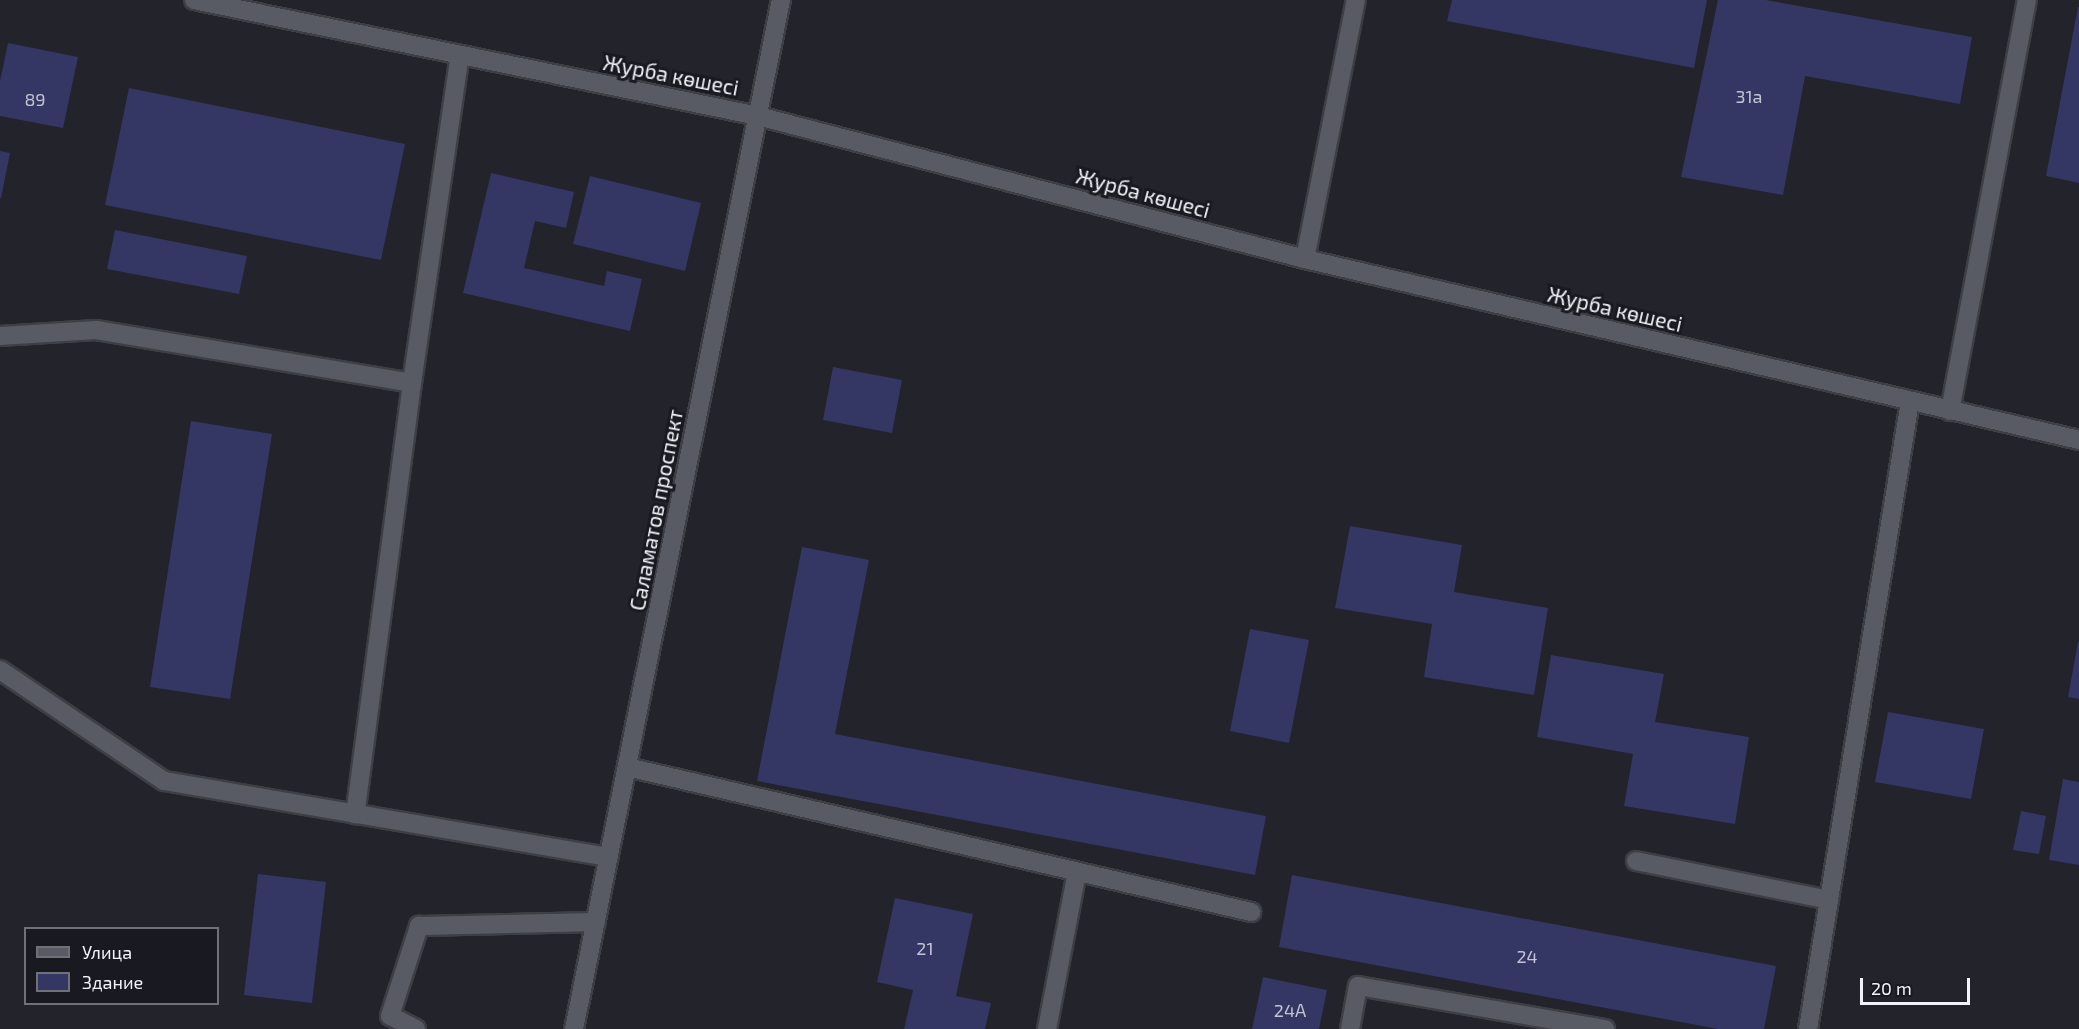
<!DOCTYPE html>
<meta charset="utf-8">
<style>
body{margin:0}
#map{position:relative;width:2079px;height:1029px;overflow:hidden;background:#22232b;font-family:"Exo 2",sans-serif}
div>[style]{position:absolute}
.building>*{inset:0;background:#343664}
.roads{filter:drop-shadow(2px 0 #3e3f45) drop-shadow(-2px 0 #3e3f45) drop-shadow(0 2px #3e3f45) drop-shadow(0 -2px #3e3f45)}
.minor>*{height:18px;margin:-9px;padding:0 9px;transform-origin:9px;border-radius:9px;background:#595b64}
span{translate:-50% -50%;white-space:nowrap;text-align:center;line-height:1.15;-webkit-text-stroke:6px #191921;paint-order:stroke}
.number-label{font-size:18px;color:#c2c4d3}
.number-label span{-webkit-text-stroke-width:0}
.street-label{font-size:21px;color:#f2f3f8}
.legend{position:absolute;left:24px;top:927px;width:195px;height:78px;box-sizing:border-box;background:#191921;border:2px solid #707077;margin:0;padding:8px 10px;list-style:none;font-size:18px;color:#f2f3f8}
.legend li{display:flex;align-items:center;gap:12px;height:30px}
.legend b{width:30px;border:2px solid #707077}
.scale{position:absolute;left:1860px;top:978px;width:110px;height:27px;box-sizing:border-box;border:3px solid #f2f3f8;border-top:0;padding-left:8px;font-size:18px;line-height:21px;white-space:nowrap;color:#f2f3f8;-webkit-text-stroke:4px #191921;paint-order:stroke}
</style>
<div id="map">
<div class="building">
<i style="clip-path:polygon(1452px 0,1707px 0,1694px 68px,1447px 21px)"></i>
<i style="clip-path:polygon(1718px 0,1766px 0,1972px 37px,1960px 104px,1805px 76px,1783px 195px,1681px 177px)"></i>
<i style="clip-path:polygon(2078px 7px,2079px 7px,2079px 183px,2046px 176px)"></i>
<i style="clip-path:polygon(8px 43px,78px 57px,63px 128px,0 116px,0 81px)"></i>
<i style="clip-path:polygon(129px 88px,405px 144px,381px 260px,105px 205px)"></i>
<i style="clip-path:polygon(0 151px,10px 153px,1px 198px,0 198px)"></i>
<i style="clip-path:polygon(491px 173px,574px 192px,566px 228px,535px 221px,524px 268px,604px 286px,607px 271px,642px 279px,630px 331px,463px 293px)"></i>
<i style="clip-path:polygon(590px 176px,701px 203px,685px 271px,573px 244px)"></i>
<i style="clip-path:polygon(115px 230px,247px 256px,239px 294px,107px 269px)"></i>
<i style="clip-path:polygon(833px 367px,902px 380px,892px 433px,823px 420px)"></i>
<i style="clip-path:polygon(191px 421px,272px 434px,230px 699px,150px 687px)"></i>
<i style="clip-path:polygon(1350px 526px,1462px 545px,1454px 592px,1548px 608px,1534px 695px,1424px 677px,1432px 624px,1335px 608px)"></i>
<i style="clip-path:polygon(802px 547px,869px 560px,835px 734px,1266px 816px,1255px 875px,757px 781px)"></i>
<i style="clip-path:polygon(1250px 629px,1309px 640px,1289px 743px,1230px 731px)"></i>
<i style="clip-path:polygon(2078px 642px,2079px 642px,2079px 699px,2068px 697px)"></i>
<i style="clip-path:polygon(1551px 655px,1664px 674px,1655px 722px,1749px 737px,1735px 824px,1624px 806px,1633px 754px,1537px 737px)"></i>
<i style="clip-path:polygon(1888px 712px,1984px 729px,1971px 799px,1875px 782px)"></i>
<i style="clip-path:polygon(2063px 779px,2079px 782px,2079px 865px,2049px 860px)"></i>
<i style="clip-path:polygon(2021px 811px,2046px 816px,2039px 854px,2013px 850px)"></i>
<i style="clip-path:polygon(258px 874px,326px 882px,312px 1003px,244px 995px)"></i>
<i style="clip-path:polygon(1292px 875px,1776px 966px,1764px 1029px,1718px 1029px,1279px 947px)"></i>
<i style="clip-path:polygon(895px 898px,973px 914px,956px 996px,991px 1003px,985px 1029px,904px 1029px,913px 990px,877px 982px)"></i>
<i style="clip-path:polygon(1263px 977px,1327px 990px,1319px 1029px,1252px 1029px)"></i>
</div>
<div class="roads">
<div class="minor">
<i style="left:194px;top:0;width:576px;rotate:11.62deg"></i>
<i style="left:758px;top:116px;width:565px;rotate:14.65deg"></i>
<i style="left:1305px;top:259px;width:795px;rotate:13.16deg"></i>
<i style="left:1305px;top:259px;width:264px;rotate:-78.9deg"></i>
<i style="left:0;top:336px;width:96px;rotate:-3.6deg"></i>
<i style="left:96px;top:330px;width:320px;rotate:9.5deg"></i>
<i style="left:412px;top:383px;width:435px;rotate:97.5deg"></i>
<i style="left:412px;top:383px;width:331px;rotate:-81.7deg"></i>
<i style="left:1950px;top:411px;width:418px;rotate:-79.4deg"></i>
<i style="left:0;top:670px;width:198px;rotate:34.1deg"></i>
<i style="left:164px;top:781px;width:451px;rotate:9.7deg"></i>
<i style="left:627px;top:767px;width:641px;rotate:13.08deg"></i>
<i style="left:1636px;top:861px;width:197px;rotate:11.4deg"></i>
<i style="left:416px;top:1029px;width:29px;rotate:-153deg"></i>
<i style="left:390px;top:1016px;width:95px;rotate:-72.1deg"></i>
<i style="left:419px;top:926px;width:177px;rotate:-1.3deg"></i>
<i style="left:574px;top:1029px;width:1050px;rotate:-78.63deg"></i>
<i style="left:1047px;top:1029px;width:160px;rotate:-79.2deg"></i>
<i style="left:1350px;top:1029px;width:44px;rotate:-79.5deg"></i>
<i style="left:1358px;top:986px;width:251px;rotate:9.9deg"></i>
<i style="left:1808px;top:1029px;width:636px;rotate:-80.77deg"></i>
</div>
</div>
<div class="number-label">
<span style="left:1749px;top:96px">31а</span>
<span style="left:35px;top:99px">89</span>
<span style="left:925px;top:948px">21</span>
<span style="left:1527px;top:956px">24</span>
<span style="left:1290px;top:1010px">24А</span>
</div>
<div class="street-label">
<span style="left:671px;top:75px;rotate:11deg">Журба көшесі</span>
<span style="left:1143px;top:193px;rotate:15deg">Журба көшесі</span>
<span style="left:1615px;top:309px;rotate:13deg">Журба көшесі</span>
<span style="left:656px;top:510px;rotate:-79deg">Саламатов проспект</span>
</div>
<ul class="legend">
<li><b style="height:8px;background:#595b64"></b>Улица</li>
<li><b style="height:16px;background:#343664"></b>Здание</li>
</ul>
<div class="scale">20 m</div>
</div>
